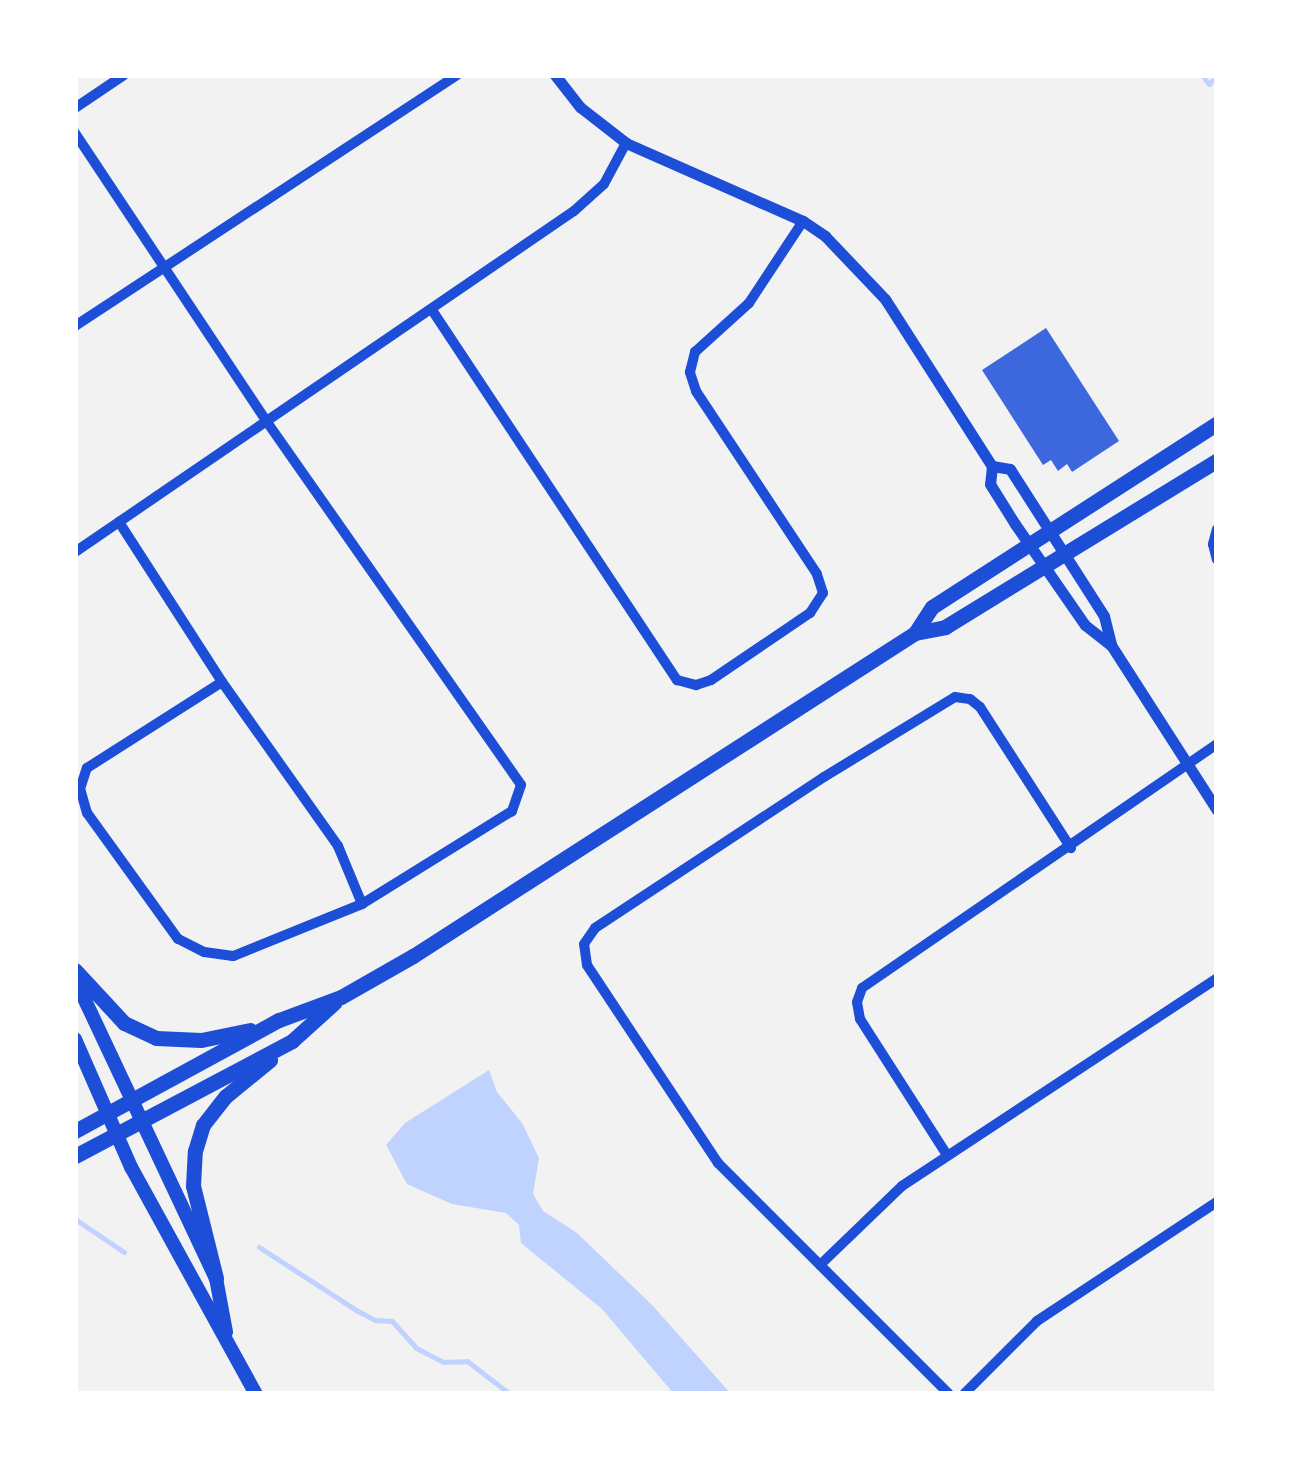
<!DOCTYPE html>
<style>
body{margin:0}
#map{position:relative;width:1292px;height:1469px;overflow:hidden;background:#f2f2f2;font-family:"PT Sans Narrow",sans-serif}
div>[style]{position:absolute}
.water>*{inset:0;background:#bfd3fe}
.stream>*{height:5px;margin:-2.5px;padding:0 2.5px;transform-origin:2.5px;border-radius:2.5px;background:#bfd3fe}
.building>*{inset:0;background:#3d67dc}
.minor>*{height:10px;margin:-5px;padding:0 5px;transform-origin:5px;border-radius:5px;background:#1d4ed8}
.tertiary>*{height:11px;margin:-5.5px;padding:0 5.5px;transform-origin:5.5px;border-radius:5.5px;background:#1d4ed8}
.secondary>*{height:14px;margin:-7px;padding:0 7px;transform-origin:7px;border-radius:7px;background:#1d4ed8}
.primary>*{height:15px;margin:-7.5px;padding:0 7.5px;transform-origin:7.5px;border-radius:7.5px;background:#1d4ed8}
span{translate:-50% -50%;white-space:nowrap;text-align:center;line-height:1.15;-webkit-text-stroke:10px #fff;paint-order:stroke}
.frame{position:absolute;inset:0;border:78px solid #fff;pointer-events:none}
</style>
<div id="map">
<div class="water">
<i style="clip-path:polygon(489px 1070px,497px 1092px,522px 1123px,539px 1158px,533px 1194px,543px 1211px,577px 1233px,653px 1306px,731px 1394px,674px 1394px,602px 1309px,521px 1243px,519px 1225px,506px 1213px,452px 1204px,407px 1184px,386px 1145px,405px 1123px)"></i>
</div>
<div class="stream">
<i style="left:1202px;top:75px;width:11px;rotate:52deg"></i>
<i style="left:1209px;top:84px;width:12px;rotate:-48deg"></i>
<i style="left:75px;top:1219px;width:59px;rotate:34deg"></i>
<i style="left:259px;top:1247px;width:116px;rotate:33deg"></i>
<i style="left:356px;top:1310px;width:21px;rotate:28deg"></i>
<i style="left:375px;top:1320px;width:17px;rotate:3deg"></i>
<i style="left:392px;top:1321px;width:36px;rotate:48deg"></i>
<i style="left:416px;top:1348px;width:30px;rotate:27deg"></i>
<i style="left:443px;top:1362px;width:24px;rotate:-2deg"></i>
<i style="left:467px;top:1361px;width:54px;rotate:37.5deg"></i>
</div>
<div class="building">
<i style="clip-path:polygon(1046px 328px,1119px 441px,1072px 472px,1067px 464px,1058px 471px,1051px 460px,1043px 465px,982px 370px)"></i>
</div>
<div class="minor">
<i style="left:75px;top:108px;width:59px;rotate:-34deg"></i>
<i style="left:75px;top:133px;width:347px;rotate:56.4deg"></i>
<i style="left:267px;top:422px;width:443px;rotate:55deg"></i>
<i style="left:521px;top:785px;width:28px;rotate:109deg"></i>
<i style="left:512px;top:811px;width:176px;rotate:148.2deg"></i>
<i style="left:362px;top:904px;width:139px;rotate:158deg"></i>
<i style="left:233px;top:956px;width:29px;rotate:-172deg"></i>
<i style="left:204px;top:952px;width:29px;rotate:-153deg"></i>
<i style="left:178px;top:939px;width:155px;rotate:-125.8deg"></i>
<i style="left:87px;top:813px;width:25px;rotate:-106deg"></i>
<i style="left:80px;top:789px;width:22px;rotate:-72deg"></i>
<i style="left:87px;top:768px;width:160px;rotate:-32.5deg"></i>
<i style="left:432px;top:310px;width:444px;rotate:56.5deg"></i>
<i style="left:677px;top:680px;width:20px;rotate:15deg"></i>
<i style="left:696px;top:685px;width:16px;rotate:-18deg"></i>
<i style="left:711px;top:680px;width:120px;rotate:-34.1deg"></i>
<i style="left:810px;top:613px;width:24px;rotate:-57deg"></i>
<i style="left:823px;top:593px;width:20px;rotate:-108deg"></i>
<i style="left:817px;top:574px;width:219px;rotate:-123.5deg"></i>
<i style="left:696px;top:391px;width:20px;rotate:-108deg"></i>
<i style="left:690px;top:372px;width:21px;rotate:-76deg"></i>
<i style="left:695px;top:352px;width:73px;rotate:-42.2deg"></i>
<i style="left:749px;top:303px;width:98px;rotate:-56.6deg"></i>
<i style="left:75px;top:326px;width:457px;rotate:-33.3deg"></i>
<i style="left:119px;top:522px;width:190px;rotate:57.2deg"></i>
<i style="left:222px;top:682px;width:201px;rotate:54.7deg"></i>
<i style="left:338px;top:846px;width:63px;rotate:67.5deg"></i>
<i style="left:1217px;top:529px;width:16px;rotate:105deg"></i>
<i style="left:1213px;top:544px;width:16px;rotate:76deg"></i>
<i style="left:75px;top:552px;width:604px;rotate:-34.35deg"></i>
<i style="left:574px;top:211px;width:40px;rotate:-42deg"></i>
<i style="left:604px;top:184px;width:47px;rotate:-61.8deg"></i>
<i style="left:947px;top:1155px;width:161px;rotate:-122.6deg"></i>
<i style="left:860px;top:1019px;width:17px;rotate:-100deg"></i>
<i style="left:857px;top:1002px;width:15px;rotate:-70deg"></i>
<i style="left:862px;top:988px;width:431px;rotate:-34.5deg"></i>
<i style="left:820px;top:1265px;width:114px;rotate:-43.9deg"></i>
<i style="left:902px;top:1186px;width:377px;rotate:-33.4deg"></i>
<i style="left:949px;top:1394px;width:327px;rotate:-135deg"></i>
<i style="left:718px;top:1163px;width:237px;rotate:-123.5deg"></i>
<i style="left:587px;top:965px;width:21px;rotate:-98deg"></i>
<i style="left:584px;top:944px;width:19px;rotate:-55deg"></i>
<i style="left:595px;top:928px;width:274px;rotate:-33.4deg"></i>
<i style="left:824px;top:777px;width:153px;rotate:-31.4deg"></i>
<i style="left:955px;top:697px;width:15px;rotate:8deg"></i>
<i style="left:970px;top:699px;width:13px;rotate:39deg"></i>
<i style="left:980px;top:707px;width:168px;rotate:57.2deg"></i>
<i style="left:964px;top:1394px;width:103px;rotate:-45deg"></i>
<i style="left:1037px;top:1321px;width:216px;rotate:-33.5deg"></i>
</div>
<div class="tertiary">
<i style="left:555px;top:75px;width:41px;rotate:52deg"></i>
<i style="left:580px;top:107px;width:58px;rotate:38deg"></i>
<i style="left:626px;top:143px;width:193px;rotate:23.8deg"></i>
<i style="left:803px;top:221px;width:27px;rotate:34deg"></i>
<i style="left:825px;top:236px;width:87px;rotate:46.4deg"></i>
<i style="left:885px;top:299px;width:198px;rotate:57.4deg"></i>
<i style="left:992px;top:466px;width:18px;rotate:96deg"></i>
<i style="left:990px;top:484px;width:47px;rotate:58deg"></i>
<i style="left:1015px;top:524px;width:123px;rotate:55.3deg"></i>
<i style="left:1085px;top:625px;width:33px;rotate:38deg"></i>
<i style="left:992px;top:466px;width:18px;rotate:9deg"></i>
<i style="left:1010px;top:469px;width:174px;rotate:57.4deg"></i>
<i style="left:1104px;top:616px;width:30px;rotate:76deg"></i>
<i style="left:1111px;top:645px;width:196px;rotate:57.3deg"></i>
</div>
<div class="secondary">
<i style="left:75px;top:979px;width:331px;rotate:64.8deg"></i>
<i style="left:216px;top:1278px;width:55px;rotate:79.5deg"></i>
<i style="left:75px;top:1039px;width:140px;rotate:66.4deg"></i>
<i style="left:131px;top:1167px;width:259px;rotate:61.2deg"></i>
</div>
<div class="primary">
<i style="left:915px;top:633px;width:31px;rotate:-57deg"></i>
<i style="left:932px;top:607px;width:339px;rotate:-32.8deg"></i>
<i style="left:75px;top:970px;width:72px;rotate:47.2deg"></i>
<i style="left:124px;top:1023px;width:35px;rotate:25deg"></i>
<i style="left:156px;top:1038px;width:45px;rotate:2.5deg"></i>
<i style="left:201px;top:1040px;width:50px;rotate:-11.5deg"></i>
<i style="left:75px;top:1131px;width:232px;rotate:-28.6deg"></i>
<i style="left:279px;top:1020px;width:66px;rotate:-20.4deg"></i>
<i style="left:341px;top:997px;width:83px;rotate:-29.7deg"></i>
<i style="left:413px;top:956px;width:597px;rotate:-32.76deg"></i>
<i style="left:915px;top:633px;width:31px;rotate:-11deg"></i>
<i style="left:945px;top:627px;width:319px;rotate:-31.5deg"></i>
<i style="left:75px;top:1156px;width:246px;rotate:-27.9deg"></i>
<i style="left:292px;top:1041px;width:57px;rotate:-42.1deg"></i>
<i style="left:216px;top:1278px;width:95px;rotate:-104deg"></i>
<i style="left:193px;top:1186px;width:35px;rotate:-87deg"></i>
<i style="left:195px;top:1151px;width:27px;rotate:-73deg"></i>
<i style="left:203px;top:1125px;width:37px;rotate:-52deg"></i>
<i style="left:226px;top:1096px;width:57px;rotate:-39.3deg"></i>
</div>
<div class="frame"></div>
</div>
